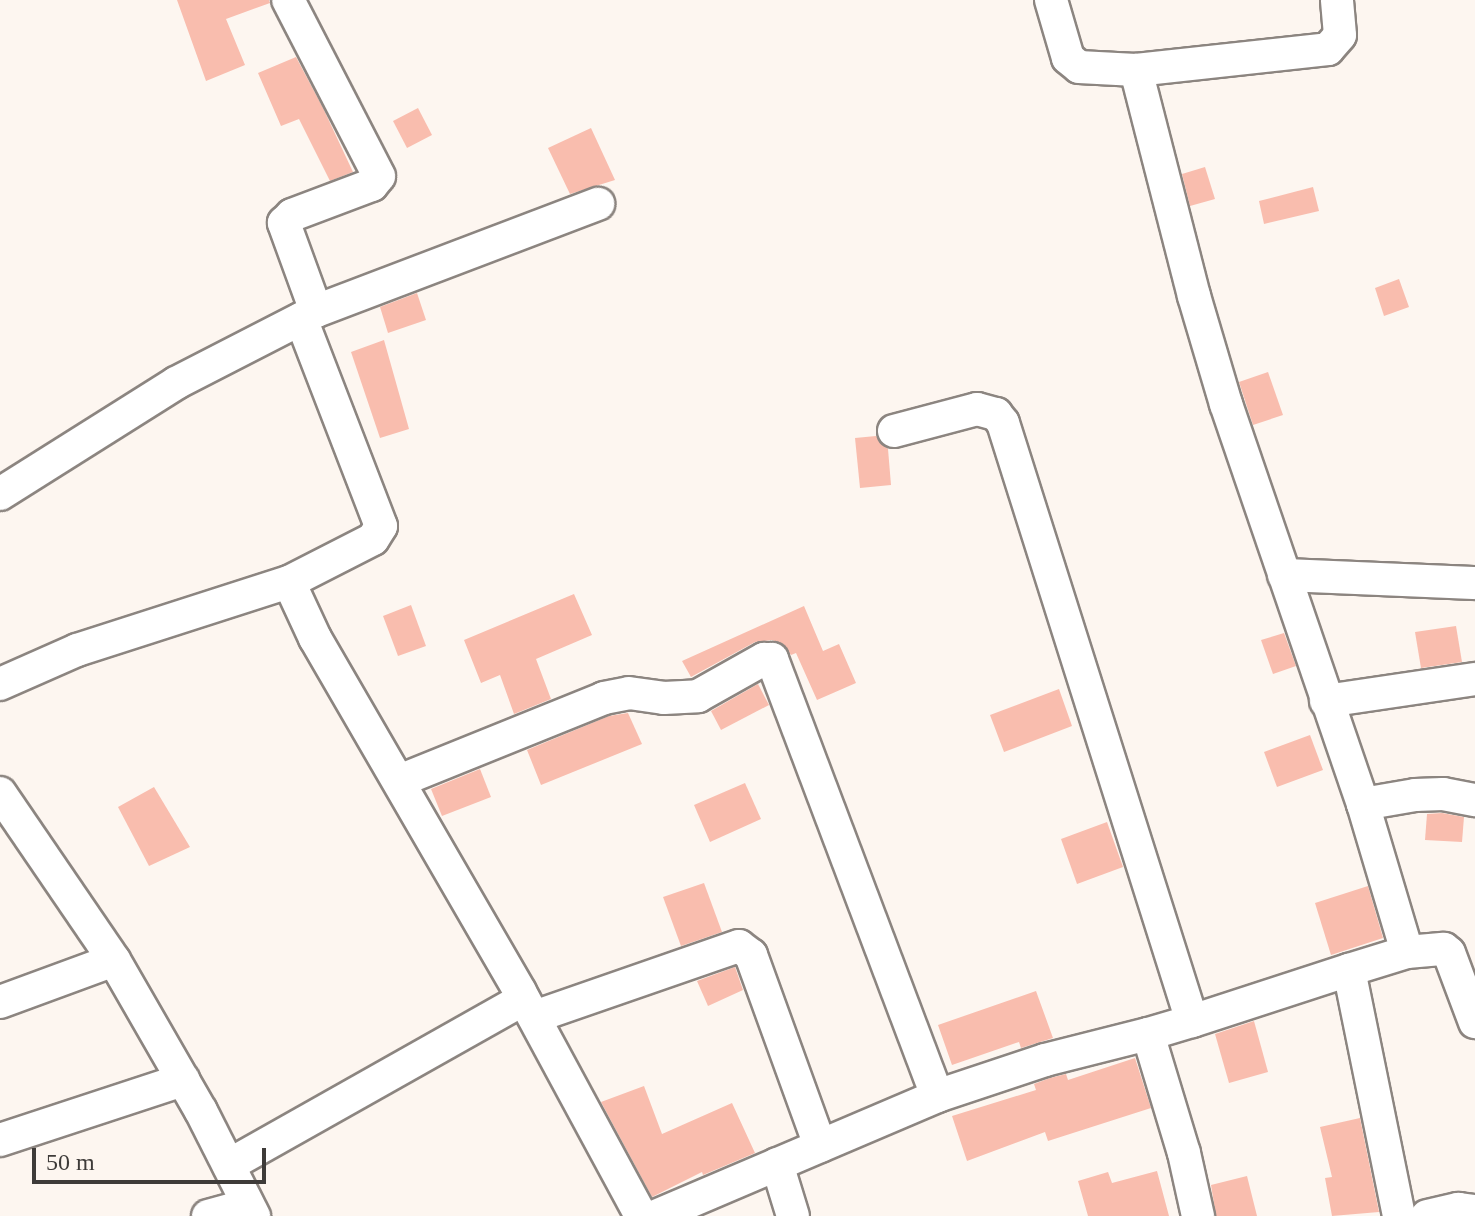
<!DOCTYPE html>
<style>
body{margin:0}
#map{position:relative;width:1475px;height:1216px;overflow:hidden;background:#fdf6f0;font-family:Georgia,serif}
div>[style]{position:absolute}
.building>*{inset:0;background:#f9bdae}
.roads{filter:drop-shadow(2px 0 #8c8580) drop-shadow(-2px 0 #8c8580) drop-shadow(0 2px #8c8580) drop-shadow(0 -2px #8c8580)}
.minor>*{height:32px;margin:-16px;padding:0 16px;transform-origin:16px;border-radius:16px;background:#fff}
span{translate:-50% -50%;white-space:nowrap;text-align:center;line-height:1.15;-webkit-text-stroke:8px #fdf6f0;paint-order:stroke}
.scale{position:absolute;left:32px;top:1148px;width:234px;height:36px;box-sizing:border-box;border:4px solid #3e3b39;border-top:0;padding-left:10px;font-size:24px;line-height:28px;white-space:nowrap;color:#3e3b39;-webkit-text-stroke:6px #fdf6f0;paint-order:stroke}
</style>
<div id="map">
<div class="building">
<i style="clip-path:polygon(177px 0,269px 0,270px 3px,226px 19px,245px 65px,206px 81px)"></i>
<i style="clip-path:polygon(296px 57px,323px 108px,353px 172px,330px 181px,299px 119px,281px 126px,258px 73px)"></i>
<i style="clip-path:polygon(418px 108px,432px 135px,407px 148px,393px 121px)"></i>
<i style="clip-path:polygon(591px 128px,615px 180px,570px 194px,548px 148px)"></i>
<i style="clip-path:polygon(1205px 167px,1215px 199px,1190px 206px,1182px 174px)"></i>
<i style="clip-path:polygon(1313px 187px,1319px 211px,1264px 224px,1259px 201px)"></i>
<i style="clip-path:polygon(1399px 279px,1409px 307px,1384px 316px,1375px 288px)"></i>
<i style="clip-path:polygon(417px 293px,426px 320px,388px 333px,380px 307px)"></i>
<i style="clip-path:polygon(384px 340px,409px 429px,380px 438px,351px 352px)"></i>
<i style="clip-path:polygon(1268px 372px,1283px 415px,1253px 425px,1239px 382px)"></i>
<i style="clip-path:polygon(876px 436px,888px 449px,891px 485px,860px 488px,855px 438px)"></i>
<i style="clip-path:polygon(574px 594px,592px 635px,536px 659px,551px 699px,514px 714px,500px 675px,481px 683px,464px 640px)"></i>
<i style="clip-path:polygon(411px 605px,426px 646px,398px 656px,383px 616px)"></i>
<i style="clip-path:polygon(804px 606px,823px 651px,839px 644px,856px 683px,817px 700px,796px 653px,791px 655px,783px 644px,772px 640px,755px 642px,691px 677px,682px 661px)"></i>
<i style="clip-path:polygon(1456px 626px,1462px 662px,1421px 668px,1415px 632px)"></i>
<i style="clip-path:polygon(1284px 633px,1296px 666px,1273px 674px,1261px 640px)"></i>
<i style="clip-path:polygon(758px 684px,769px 705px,721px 730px,711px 711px)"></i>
<i style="clip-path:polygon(1059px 689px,1072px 726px,1004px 752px,990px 715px)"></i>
<i style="clip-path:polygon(628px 713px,642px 744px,541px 785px,527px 750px,609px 716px)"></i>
<i style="clip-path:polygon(1310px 735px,1323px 770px,1277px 787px,1264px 752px)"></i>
<i style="clip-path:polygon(480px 769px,491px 797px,442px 816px,431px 789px)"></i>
<i style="clip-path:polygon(745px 783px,761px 819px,710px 842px,694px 805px)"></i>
<i style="clip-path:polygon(154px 787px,190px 847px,149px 866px,118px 807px)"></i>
<i style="clip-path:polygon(1442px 813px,1464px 817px,1462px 842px,1425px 840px,1427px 814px)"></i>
<i style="clip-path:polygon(1107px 822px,1123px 867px,1077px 884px,1061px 839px)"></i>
<i style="clip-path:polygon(704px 883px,722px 932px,681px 946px,663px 897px)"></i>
<i style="clip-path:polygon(1368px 886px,1383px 938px,1331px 955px,1315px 903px)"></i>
<i style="clip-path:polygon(735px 967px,743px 990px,708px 1006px,697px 981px)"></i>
<i style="clip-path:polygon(1036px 991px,1053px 1038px,1021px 1048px,1019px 1042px,952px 1065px,938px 1025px)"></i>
<i style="clip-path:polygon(1254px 1021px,1268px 1072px,1229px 1083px,1215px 1034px)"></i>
<i style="clip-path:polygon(1135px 1058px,1151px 1108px,1048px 1141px,1045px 1132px,967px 1161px,952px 1116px,1036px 1090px,1034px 1084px,1050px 1078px,1066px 1074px,1068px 1080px)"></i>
<i style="clip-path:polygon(644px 1086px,662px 1134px,732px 1103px,755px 1153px,703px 1175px,702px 1172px,652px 1197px,601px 1102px)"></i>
<i style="clip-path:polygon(1360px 1118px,1379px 1212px,1332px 1216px,1325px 1178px,1332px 1177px,1320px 1127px)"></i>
<i style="clip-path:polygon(1157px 1171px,1169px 1216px,1088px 1216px,1078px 1181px,1108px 1172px,1112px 1183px)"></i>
<i style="clip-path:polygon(1247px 1176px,1257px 1216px,1216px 1216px,1211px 1185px)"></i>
</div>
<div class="roads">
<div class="minor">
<i style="left:1051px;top:0;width:60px;rotate:73.7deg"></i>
<i style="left:1068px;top:58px;width:14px;rotate:39deg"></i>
<i style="left:1079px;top:67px;width:57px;rotate:3deg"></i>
<i style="left:1136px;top:70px;width:233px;rotate:75.6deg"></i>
<i style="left:1194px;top:296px;width:113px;rotate:73.5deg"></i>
<i style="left:1226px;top:404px;width:423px;rotate:71.1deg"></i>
<i style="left:1363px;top:804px;width:154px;rotate:73.4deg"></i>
<i style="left:1407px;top:952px;width:61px;rotate:162.8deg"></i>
<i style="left:1349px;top:970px;width:251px;rotate:78.5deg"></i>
<i style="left:1136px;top:70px;width:193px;rotate:-6.2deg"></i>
<i style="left:1328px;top:49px;width:18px;rotate:-49deg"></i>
<i style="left:1340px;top:35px;width:35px;rotate:-95deg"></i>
<i style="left:316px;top:311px;width:302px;rotate:-20.8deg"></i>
<i style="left:894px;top:431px;width:86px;rotate:-14.8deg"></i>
<i style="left:977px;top:409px;width:20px;rotate:15deg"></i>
<i style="left:996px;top:414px;width:11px;rotate:52deg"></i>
<i style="left:1003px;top:423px;width:627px;rotate:72.46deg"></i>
<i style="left:1192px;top:1021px;width:46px;rotate:163.5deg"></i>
<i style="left:0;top:494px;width:208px;rotate:-32.2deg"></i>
<i style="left:176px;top:383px;width:157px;rotate:-27.2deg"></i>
<i style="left:316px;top:311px;width:94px;rotate:-110deg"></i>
<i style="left:284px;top:223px;width:11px;rotate:-45deg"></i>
<i style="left:292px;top:215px;width:85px;rotate:-20.6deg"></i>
<i style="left:372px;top:185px;width:11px;rotate:-52deg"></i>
<i style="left:379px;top:176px;width:198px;rotate:-117.3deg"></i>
<i style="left:1284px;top:575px;width:191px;rotate:2.4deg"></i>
<i style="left:289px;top:582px;width:94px;rotate:-27.1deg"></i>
<i style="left:373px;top:539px;width:15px;rotate:-58deg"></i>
<i style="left:381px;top:526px;width:222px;rotate:-111.1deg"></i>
<i style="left:0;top:684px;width:84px;rotate:-23.8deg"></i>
<i style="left:77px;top:650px;width:223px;rotate:-17.8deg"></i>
<i style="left:289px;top:582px;width:62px;rotate:65.1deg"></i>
<i style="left:315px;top:638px;width:409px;rotate:59.9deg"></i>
<i style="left:520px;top:992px;width:255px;rotate:61.6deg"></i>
<i style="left:1326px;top:701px;width:151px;rotate:-8.4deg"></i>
<i style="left:399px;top:781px;width:221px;rotate:-22deg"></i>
<i style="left:604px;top:698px;width:25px;rotate:-11deg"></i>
<i style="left:629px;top:693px;width:35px;rotate:8deg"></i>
<i style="left:664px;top:698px;width:34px;rotate:-3deg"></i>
<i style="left:698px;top:696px;width:76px;rotate:-29.3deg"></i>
<i style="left:764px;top:659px;width:8px"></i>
<i style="left:772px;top:659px;width:467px;rotate:69.3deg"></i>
<i style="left:0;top:793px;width:202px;rotate:55.7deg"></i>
<i style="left:114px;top:960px;width:174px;rotate:60.1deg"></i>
<i style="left:201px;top:1111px;width:118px;rotate:63.2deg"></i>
<i style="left:1363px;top:804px;width:53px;rotate:-9.8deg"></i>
<i style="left:1415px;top:795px;width:28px;rotate:-2deg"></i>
<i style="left:1443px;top:794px;width:33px;rotate:11deg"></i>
<i style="left:1407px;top:952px;width:37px;rotate:-5deg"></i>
<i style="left:1444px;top:949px;width:6px;rotate:39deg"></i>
<i style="left:1449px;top:953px;width:74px;rotate:69.4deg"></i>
<i style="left:0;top:1002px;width:121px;rotate:-20.2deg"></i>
<i style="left:534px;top:1017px;width:217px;rotate:-19.1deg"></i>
<i style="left:739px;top:946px;width:15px;rotate:37deg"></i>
<i style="left:751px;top:955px;width:203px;rotate:70.1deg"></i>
<i style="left:1192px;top:1021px;width:165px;rotate:-18deg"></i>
<i style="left:0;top:1140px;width:193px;rotate:-18.2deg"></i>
<i style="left:777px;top:1164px;width:54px;rotate:72.9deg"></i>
<i style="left:229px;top:1165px;width:338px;rotate:-29.4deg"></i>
<i style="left:208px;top:1216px;width:41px;rotate:-15.4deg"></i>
<i style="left:656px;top:1216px;width:306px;rotate:-23.1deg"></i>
<i style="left:937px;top:1096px;width:114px;rotate:-18.4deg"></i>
<i style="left:1045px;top:1060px;width:106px;rotate:-14.2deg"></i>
<i style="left:1148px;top:1034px;width:124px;rotate:73.2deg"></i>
<i style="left:1184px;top:1153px;width:65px;rotate:77.5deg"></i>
<i style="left:1427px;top:1216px;width:32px;rotate:-13deg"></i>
<i style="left:1458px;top:1209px;width:17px;rotate:7deg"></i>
</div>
</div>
<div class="scale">50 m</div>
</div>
